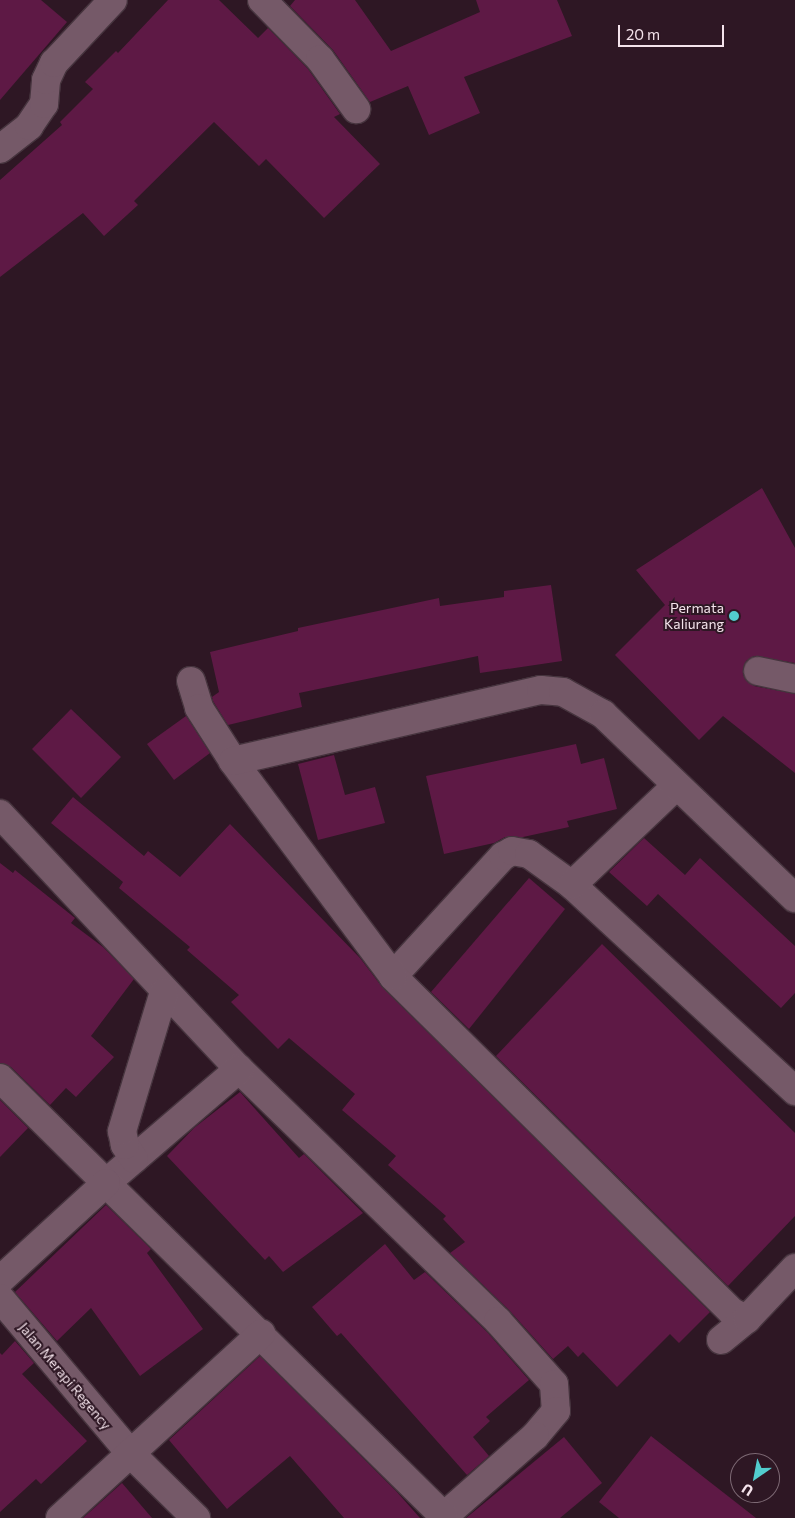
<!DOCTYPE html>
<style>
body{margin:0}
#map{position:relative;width:795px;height:1518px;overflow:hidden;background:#2e1724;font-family:Commissioner,sans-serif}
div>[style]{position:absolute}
.building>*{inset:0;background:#5e1945}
.roads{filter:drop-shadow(1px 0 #46343e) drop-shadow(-1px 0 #46343e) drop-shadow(0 1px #46343e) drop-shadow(0 -1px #46343e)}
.street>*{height:28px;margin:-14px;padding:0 14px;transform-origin:14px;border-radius:14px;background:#755968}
.dots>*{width:14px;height:14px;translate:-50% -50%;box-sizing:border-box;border:2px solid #2e1724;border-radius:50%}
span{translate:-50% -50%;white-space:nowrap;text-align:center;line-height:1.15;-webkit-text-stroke:4px #2e1724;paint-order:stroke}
.poi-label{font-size:14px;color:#f4e3eb}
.right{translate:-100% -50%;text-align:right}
.street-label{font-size:14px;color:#f4e3eb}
.north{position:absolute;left:730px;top:1453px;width:50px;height:50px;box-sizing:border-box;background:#2e1724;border:1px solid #7d6974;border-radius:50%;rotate:213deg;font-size:14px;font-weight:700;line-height:20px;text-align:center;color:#f4e3eb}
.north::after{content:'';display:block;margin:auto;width:18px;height:22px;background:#52cdce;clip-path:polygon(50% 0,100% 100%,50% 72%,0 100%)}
.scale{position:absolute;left:618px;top:25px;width:106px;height:22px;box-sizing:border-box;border:2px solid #f4e3eb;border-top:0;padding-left:6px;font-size:15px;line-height:18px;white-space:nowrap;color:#f4e3eb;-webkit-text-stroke:4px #2e1724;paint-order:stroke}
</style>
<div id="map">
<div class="building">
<i style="clip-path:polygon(0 0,41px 0,67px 22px,0 100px)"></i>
<i style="clip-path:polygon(168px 0,219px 0,258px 38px,268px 28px,308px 69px,340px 114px,334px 117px,380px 164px,324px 218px,266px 159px,259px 166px,214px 122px,134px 201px,138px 205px,104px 236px,83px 213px,0 277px,0 180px,62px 125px,60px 122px,93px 89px,85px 82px,116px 51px,118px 53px)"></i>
<i style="clip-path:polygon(295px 0,355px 0,391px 51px,480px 12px,476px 0,557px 0,572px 36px,464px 77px,480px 113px,429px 135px,408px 86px,370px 102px,333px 50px,290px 6px)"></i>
<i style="clip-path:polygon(762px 488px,795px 548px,795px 663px,754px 656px,746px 661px,743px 675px,754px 686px,795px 694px,795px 773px,723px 716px,699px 740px,615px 655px,665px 605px,636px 570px)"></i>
<i style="clip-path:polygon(551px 585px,562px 661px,480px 673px,478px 656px,299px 693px,302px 707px,228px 725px,213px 701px,212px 697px,219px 692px,210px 652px,298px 631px,298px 628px,439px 598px,440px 606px,504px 597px,504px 591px)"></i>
<i style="clip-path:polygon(71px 709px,121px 757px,81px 798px,32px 749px)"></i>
<i style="clip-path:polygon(186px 716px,210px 753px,174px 780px,147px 744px)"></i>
<i style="clip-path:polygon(576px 744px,581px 764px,604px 758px,617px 809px,567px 821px,569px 827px,523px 837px,505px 837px,494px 843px,444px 854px,426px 776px)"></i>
<i style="clip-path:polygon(334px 755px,345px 795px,375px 787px,385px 823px,318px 840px,298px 764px)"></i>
<i style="clip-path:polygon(73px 797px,144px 856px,148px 851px,180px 877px,230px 824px,360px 958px,382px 987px,710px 1312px,679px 1343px,670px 1334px,617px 1387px,583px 1352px,578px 1357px,568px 1346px,553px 1359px,509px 1310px,450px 1253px,465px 1242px,443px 1219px,446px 1216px,388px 1165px,396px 1156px,342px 1110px,355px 1094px,289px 1038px,278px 1049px,231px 1002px,239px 995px,187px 950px,190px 947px,119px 888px,123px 882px,51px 823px)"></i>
<i style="clip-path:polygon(644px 838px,685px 875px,700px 858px,795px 946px,795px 993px,781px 1008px,658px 894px,647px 906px,609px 872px)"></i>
<i style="clip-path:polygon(0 863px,13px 873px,15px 870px,75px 918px,71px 923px,103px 947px,134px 979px,91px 1036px,114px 1057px,76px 1097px,66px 1088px,50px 1105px,11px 1067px,0 1063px)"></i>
<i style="clip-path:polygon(529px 878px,565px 909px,469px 1029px,431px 992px)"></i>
<i style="clip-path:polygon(602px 944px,795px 1133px,795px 1216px,728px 1286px,496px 1056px)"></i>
<i style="clip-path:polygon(240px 1092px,299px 1158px,304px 1154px,363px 1213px,283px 1272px,269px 1256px,265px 1260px,167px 1156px,194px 1128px)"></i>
<i style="clip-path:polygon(0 1100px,28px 1128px,0 1157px)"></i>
<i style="clip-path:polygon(106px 1205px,151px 1249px,147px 1253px,203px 1329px,140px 1376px,91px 1308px,57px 1341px,15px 1292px)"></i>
<i style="clip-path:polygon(385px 1244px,414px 1280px,425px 1272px,487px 1332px,529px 1380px,486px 1417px,490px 1421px,473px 1437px,489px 1456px,467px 1475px,341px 1333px,337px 1336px,312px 1307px)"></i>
<i style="clip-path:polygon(15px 1341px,34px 1363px,22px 1374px,87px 1441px,41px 1484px,36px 1479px,0 1512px,0 1353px,2px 1355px)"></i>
<i style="clip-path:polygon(260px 1356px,396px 1491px,420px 1518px,344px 1518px,290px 1456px,227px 1509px,169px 1440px)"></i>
<i style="clip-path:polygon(651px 1436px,756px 1518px,619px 1518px,599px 1502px)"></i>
<i style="clip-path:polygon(564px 1437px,602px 1483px,560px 1518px,466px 1518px)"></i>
<i style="clip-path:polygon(122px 1483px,152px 1518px,83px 1518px)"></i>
</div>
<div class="roads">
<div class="street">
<i style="left:262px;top:0;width:83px;rotate:45.5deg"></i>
<i style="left:320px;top:59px;width:62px;rotate:54.2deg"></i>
<i style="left:0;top:149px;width:37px;rotate:-38deg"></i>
<i style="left:29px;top:126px;width:27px;rotate:-56deg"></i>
<i style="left:44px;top:104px;width:24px;rotate:-85deg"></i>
<i style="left:46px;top:80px;width:19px;rotate:-65deg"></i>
<i style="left:54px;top:63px;width:86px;rotate:-46.9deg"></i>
<i style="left:758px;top:671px;width:38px;rotate:12deg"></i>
<i style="left:191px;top:681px;width:28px;rotate:73deg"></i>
<i style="left:199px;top:708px;width:63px;rotate:57.3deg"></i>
<i style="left:0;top:814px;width:349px;rotate:46.9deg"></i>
<i style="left:239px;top:1069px;width:361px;rotate:44.2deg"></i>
<i style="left:498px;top:1321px;width:84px;rotate:48.4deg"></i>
<i style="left:554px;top:1384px;width:27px;rotate:86deg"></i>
<i style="left:556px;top:1411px;width:33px;rotate:130deg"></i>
<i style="left:535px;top:1436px;width:124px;rotate:138.6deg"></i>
<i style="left:572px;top:885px;width:304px;rotate:42.7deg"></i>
<i style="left:393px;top:976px;width:163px;rotate:-47.5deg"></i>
<i style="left:503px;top:856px;width:10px;rotate:-29deg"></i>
<i style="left:512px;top:851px;width:17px;rotate:10deg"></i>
<i style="left:529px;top:854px;width:53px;rotate:35.8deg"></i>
<i style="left:572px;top:885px;width:144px;rotate:-43.6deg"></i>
<i style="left:239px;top:1069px;width:175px;rotate:139.4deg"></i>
<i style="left:106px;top:1183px;width:474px;rotate:44.6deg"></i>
<i style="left:0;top:1078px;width:149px;rotate:44.7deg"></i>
<i style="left:106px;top:1183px;width:144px;rotate:137.5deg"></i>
<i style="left:134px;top:1159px;width:17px;rotate:-123deg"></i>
<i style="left:125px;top:1145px;width:14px;rotate:-102deg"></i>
<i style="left:122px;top:1131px;width:145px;rotate:-73.2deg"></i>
<i style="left:0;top:1298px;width:202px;rotate:50deg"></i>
<i style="left:130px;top:1453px;width:93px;rotate:44.6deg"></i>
<i style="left:747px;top:1319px;width:17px;rotate:-155deg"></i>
<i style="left:732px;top:1312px;width:477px;rotate:-135.3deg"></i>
<i style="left:393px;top:976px;width:268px;rotate:-126.7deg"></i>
<i style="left:233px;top:761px;width:316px;rotate:-13deg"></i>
<i style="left:541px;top:690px;width:22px;rotate:5deg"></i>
<i style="left:563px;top:692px;width:46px;rotate:28.8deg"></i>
<i style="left:603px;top:714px;width:266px;rotate:43.8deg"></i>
<i style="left:721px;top:1340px;width:33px;rotate:-39deg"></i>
<i style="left:747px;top:1319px;width:70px;rotate:-46.7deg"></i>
<i style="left:60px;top:1518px;width:273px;rotate:-42.5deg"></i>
</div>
</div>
<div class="dots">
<i style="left:734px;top:616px;background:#52cdce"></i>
</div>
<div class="poi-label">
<span class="right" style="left:724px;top:616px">Permata<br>Kaliurang</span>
</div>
<div class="street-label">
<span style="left:65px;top:1376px;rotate:50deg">Jalan Merapi Regency</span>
</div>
<div class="north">U</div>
<div class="scale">20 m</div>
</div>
